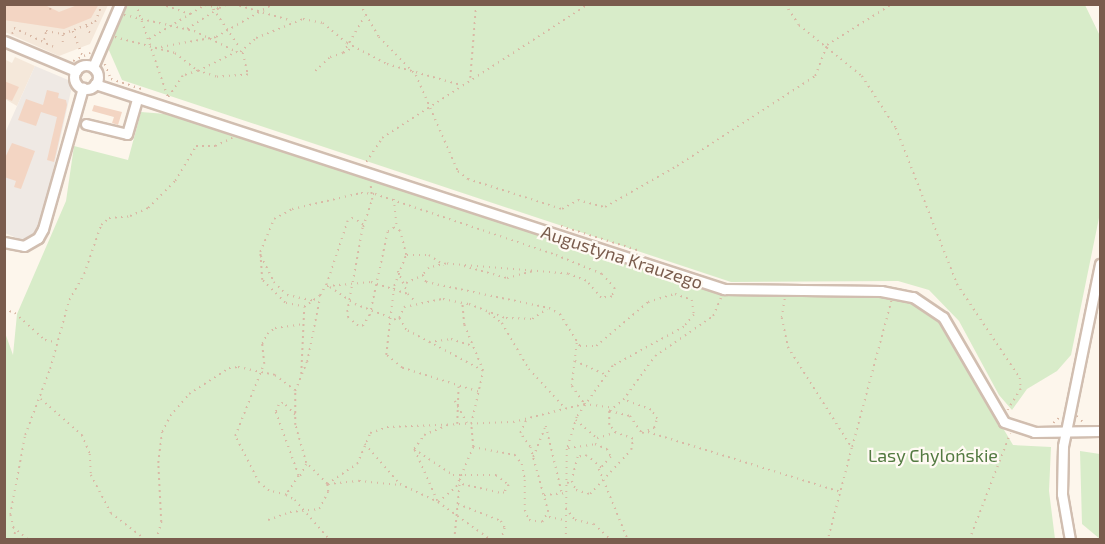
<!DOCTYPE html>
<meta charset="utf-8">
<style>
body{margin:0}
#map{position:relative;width:1105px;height:544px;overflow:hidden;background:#fdf6ec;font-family:"Exo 2",sans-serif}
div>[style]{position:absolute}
.residential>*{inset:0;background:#f5e8da}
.industrial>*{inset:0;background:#efe9e4}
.green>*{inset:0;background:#d8ecc9}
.building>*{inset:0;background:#f3d5c3}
.path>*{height:1.5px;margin-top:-0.75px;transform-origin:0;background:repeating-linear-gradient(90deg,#d9b8a5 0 1.5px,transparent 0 6px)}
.roads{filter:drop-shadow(2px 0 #d1beb0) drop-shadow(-2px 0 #d1beb0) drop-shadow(0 2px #d1beb0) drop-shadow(0 -2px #d1beb0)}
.minor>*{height:9px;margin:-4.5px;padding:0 4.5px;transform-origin:4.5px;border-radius:4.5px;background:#fff}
.minor>.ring{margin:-4.5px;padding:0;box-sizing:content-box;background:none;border:9px solid #fff;border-radius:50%}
span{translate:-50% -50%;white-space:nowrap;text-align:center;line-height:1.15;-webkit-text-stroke:4.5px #fffaf3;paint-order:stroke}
.street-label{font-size:18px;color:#7a5c4d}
.park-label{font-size:18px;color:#537a41}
.frame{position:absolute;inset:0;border:6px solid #7a5c4d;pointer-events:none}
</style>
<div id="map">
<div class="residential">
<i style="clip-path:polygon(5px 5px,108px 5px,90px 44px,59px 56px,5px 32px)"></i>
<i style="clip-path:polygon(15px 57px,35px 66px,17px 106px,5px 99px,4px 59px,12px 63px)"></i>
</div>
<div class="industrial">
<i style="clip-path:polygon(35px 66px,73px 82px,43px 215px,33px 238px,24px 241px,5px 233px,5px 133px)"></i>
</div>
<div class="green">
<i style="clip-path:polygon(128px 4px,1085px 5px,1100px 36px,1100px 213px,1071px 355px,1057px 371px,1027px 389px,1012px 410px,999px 395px,959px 321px,929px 290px,898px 281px,731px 282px,122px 80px,108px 48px)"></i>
<i style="clip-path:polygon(141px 112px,166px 114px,725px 295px,900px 298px,937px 317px,1013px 445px,1051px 447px,1049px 491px,1055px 539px,5px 539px,4px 330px,13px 355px,17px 314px,66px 201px,74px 146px,128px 160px)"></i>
<i style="clip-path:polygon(1080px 451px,1100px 454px,1100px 539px,1082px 524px)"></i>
</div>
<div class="building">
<i style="clip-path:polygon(4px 4px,43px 4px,59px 12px,80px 4px,99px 4px,91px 18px,64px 29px,4px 20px)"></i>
<i style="clip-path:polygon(4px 81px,19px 87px,12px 101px,4px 98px)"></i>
<i style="clip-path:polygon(47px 90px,59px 93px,58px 98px,66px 100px,67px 105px,54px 162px,47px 160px,57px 117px,41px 112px,36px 126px,18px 120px,26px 99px,43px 105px)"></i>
<i style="clip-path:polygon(94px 105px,122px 112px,118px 125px,112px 123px,114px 117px,92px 111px)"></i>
<i style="clip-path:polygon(12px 143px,35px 151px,21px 189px,14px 187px,16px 181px,4px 177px,4px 160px)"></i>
</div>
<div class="path">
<i style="left:136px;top:4px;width:98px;rotate:71deg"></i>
<i style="left:161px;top:4px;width:31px;rotate:19deg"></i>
<i style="left:210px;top:4px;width:53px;rotate:55.7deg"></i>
<i style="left:234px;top:4px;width:60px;rotate:16.3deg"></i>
<i style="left:360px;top:4px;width:38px;rotate:60deg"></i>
<i style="left:379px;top:37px;width:53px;rotate:45.8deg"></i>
<i style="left:416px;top:75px;width:105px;rotate:66.4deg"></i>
<i style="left:458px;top:171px;width:13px;rotate:39deg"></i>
<i style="left:468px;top:179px;width:99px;rotate:17.7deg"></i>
<i style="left:562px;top:209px;width:18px;rotate:-29deg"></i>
<i style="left:578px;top:200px;width:28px;rotate:15deg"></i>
<i style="left:605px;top:207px;width:83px;rotate:-29.7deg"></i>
<i style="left:677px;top:166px;width:165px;rotate:-33.1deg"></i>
<i style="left:815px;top:76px;width:33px;rotate:-69deg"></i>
<i style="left:827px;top:45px;width:77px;rotate:-32.2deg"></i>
<i style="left:785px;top:4px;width:25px;rotate:56deg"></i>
<i style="left:799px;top:25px;width:81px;rotate:39deg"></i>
<i style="left:862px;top:76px;width:62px;rotate:56.8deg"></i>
<i style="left:896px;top:128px;width:168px;rotate:68.6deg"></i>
<i style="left:957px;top:284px;width:113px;rotate:56.2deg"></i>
<i style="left:1020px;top:378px;width:11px;rotate:85deg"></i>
<i style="left:1021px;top:389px;width:25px;rotate:122deg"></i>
<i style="left:205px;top:5px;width:14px;rotate:12deg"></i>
<i style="left:219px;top:8px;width:10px;rotate:-24deg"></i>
<i style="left:50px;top:10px;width:6px;rotate:-90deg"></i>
<i style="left:124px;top:15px;width:72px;rotate:12.9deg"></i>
<i style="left:194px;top:31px;width:46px;rotate:26deg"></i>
<i style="left:87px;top:26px;width:8px;rotate:67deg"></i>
<i style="left:187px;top:29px;width:38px;rotate:-33deg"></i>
<i style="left:73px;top:31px;width:26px;rotate:69deg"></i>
<i style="left:12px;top:34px;width:6px;rotate:-72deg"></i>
<i style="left:14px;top:28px;width:44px;rotate:25.4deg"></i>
<i style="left:63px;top:35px;width:8px;rotate:90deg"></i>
<i style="left:115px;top:37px;width:62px;rotate:14.9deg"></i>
<i style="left:175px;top:53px;width:29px;rotate:38deg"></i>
<i style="left:198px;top:71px;width:42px;rotate:-26.6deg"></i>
<i style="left:236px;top:52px;width:7px;rotate:8deg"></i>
<i style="left:243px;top:53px;width:23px;rotate:77deg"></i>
<i style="left:248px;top:75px;width:32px;rotate:176deg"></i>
<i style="left:216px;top:77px;width:19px;rotate:-162deg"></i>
<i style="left:198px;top:71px;width:16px;rotate:162deg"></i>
<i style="left:183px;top:76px;width:27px;rotate:124deg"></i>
<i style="left:149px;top:39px;width:66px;rotate:-31.3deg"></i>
<i style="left:44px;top:40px;width:9px;rotate:-77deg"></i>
<i style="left:46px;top:31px;width:17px;rotate:10deg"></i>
<i style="left:63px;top:34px;width:34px;rotate:-21deg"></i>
<i style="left:95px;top:22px;width:19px;rotate:-69deg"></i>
<i style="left:155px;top:48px;width:62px;rotate:-10.2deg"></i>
<i style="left:216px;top:37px;width:66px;rotate:-30.1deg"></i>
<i style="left:240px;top:52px;width:21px;rotate:-41deg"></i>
<i style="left:256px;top:38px;width:51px;rotate:-22deg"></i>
<i style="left:303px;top:19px;width:20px;rotate:11deg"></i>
<i style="left:323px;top:23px;width:31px;rotate:40deg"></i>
<i style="left:347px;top:43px;width:45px;rotate:27.7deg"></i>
<i style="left:387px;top:64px;width:77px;rotate:15.8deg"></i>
<i style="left:343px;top:53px;width:10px;rotate:-29deg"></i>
<i style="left:73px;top:61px;width:19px;rotate:-25deg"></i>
<i style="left:105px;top:64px;width:16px;rotate:68deg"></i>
<i style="left:111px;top:79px;width:33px;rotate:18deg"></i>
<i style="left:315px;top:71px;width:21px;rotate:-43deg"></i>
<i style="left:330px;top:57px;width:14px;rotate:-17deg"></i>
<i style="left:343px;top:53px;width:42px;rotate:-59.7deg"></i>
<i style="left:470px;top:78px;width:74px;rotate:-85.4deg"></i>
<i style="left:366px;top:162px;width:29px;rotate:-56deg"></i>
<i style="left:382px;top:138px;width:246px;rotate:-33deg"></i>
<i style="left:394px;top:199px;width:30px;rotate:84deg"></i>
<i style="left:561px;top:226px;width:80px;rotate:17.5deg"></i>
<i style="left:363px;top:227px;width:28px;rotate:-72deg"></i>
<i style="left:372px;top:200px;width:18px;rotate:-96deg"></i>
<i style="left:407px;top:255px;width:22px"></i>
<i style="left:429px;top:255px;width:18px;rotate:34deg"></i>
<i style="left:261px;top:256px;width:29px;rotate:63deg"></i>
<i style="left:274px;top:282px;width:18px;rotate:45deg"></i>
<i style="left:287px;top:295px;width:29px;rotate:12deg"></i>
<i style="left:464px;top:266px;width:45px;rotate:15.6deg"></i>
<i style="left:507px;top:278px;width:28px;rotate:-15deg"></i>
<i style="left:398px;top:271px;width:24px;rotate:66deg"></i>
<i style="left:406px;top:283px;width:19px;rotate:-25deg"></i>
<i style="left:327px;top:286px;width:44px;rotate:-5.2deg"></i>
<i style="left:371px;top:282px;width:39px;rotate:18deg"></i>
<i style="left:408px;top:294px;width:10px;rotate:45deg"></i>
<i style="left:330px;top:287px;width:30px;rotate:34deg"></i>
<i style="left:355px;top:304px;width:47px;rotate:21.1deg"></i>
<i style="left:785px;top:299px;width:19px;rotate:99deg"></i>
<i style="left:782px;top:318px;width:30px;rotate:78deg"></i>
<i style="left:788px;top:347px;width:120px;rotate:57.6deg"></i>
<i style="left:852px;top:448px;width:95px;rotate:104.6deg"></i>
<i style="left:4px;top:309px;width:12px;rotate:20deg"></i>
<i style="left:15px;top:313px;width:40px;rotate:42deg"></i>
<i style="left:45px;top:340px;width:10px;rotate:11deg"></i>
<i style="left:489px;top:313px;width:16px;rotate:38deg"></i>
<i style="left:502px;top:323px;width:53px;rotate:59.6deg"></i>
<i style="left:529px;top:369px;width:52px;rotate:47.4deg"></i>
<i style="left:429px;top:342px;width:22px;rotate:-8deg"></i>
<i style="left:451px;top:339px;width:22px;rotate:18deg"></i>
<i style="left:577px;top:343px;width:43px;rotate:96.6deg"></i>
<i style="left:572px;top:386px;width:21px;rotate:55deg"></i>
<i style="left:575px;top:361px;width:36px;rotate:24deg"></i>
<i style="left:483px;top:371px;width:87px;rotate:-152deg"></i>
<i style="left:406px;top:330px;width:14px;rotate:-120deg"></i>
<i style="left:399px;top:318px;width:12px;rotate:-66deg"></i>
<i style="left:404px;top:307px;width:40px;rotate:-12deg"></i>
<i style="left:443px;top:299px;width:26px;rotate:11deg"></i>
<i style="left:469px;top:304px;width:40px;rotate:21deg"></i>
<i style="left:506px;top:318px;width:26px;rotate:2deg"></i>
<i style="left:532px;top:319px;width:18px;rotate:-34deg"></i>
<i style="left:301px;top:374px;width:66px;rotate:-87.4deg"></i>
<i style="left:478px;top:392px;width:80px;rotate:-162.5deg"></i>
<i style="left:402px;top:368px;width:21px;rotate:-141deg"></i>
<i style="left:386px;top:355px;width:69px;rotate:-83.4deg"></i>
<i style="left:394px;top:286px;width:33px;rotate:-69deg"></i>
<i style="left:406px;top:255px;width:25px;rotate:-104deg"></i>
<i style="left:400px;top:231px;width:7px;rotate:-153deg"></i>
<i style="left:394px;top:228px;width:7px;rotate:146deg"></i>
<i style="left:388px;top:232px;width:85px;rotate:102.2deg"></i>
<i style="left:370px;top:315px;width:13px;rotate:122deg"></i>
<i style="left:363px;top:326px;width:5px;rotate:180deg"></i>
<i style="left:358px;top:326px;width:13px;rotate:-141deg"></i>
<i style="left:348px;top:318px;width:6px;rotate:-99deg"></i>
<i style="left:347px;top:312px;width:88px;rotate:-79.6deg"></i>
<i style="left:363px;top:225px;width:12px;rotate:-145deg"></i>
<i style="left:353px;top:218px;width:6px;rotate:149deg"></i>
<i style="left:348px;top:221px;width:66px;rotate:108.4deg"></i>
<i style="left:327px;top:284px;width:14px;rotate:120deg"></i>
<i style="left:320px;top:296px;width:19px;rotate:144deg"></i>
<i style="left:305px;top:307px;width:20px;rotate:-169deg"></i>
<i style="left:285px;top:303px;width:33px;rotate:-135deg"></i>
<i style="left:262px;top:280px;width:28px;rotate:-94deg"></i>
<i style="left:260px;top:252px;width:36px;rotate:-67deg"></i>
<i style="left:274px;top:219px;width:21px;rotate:-29deg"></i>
<i style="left:292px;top:209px;width:71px;rotate:-13.1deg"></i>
<i style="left:361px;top:193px;width:14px;rotate:4deg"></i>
<i style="left:375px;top:194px;width:191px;rotate:18.6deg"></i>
<i style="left:556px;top:255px;width:50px;rotate:22.4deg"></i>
<i style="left:602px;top:274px;width:19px;rotate:47deg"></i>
<i style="left:615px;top:288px;width:9px;rotate:108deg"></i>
<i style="left:612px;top:297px;width:11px;rotate:175deg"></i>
<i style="left:601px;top:298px;width:23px;rotate:-131deg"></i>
<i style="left:586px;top:281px;width:19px;rotate:-159deg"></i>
<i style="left:568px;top:274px;width:122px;rotate:-175.3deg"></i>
<i style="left:446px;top:264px;width:17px;rotate:167deg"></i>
<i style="left:429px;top:268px;width:9px;rotate:131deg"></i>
<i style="left:423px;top:275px;width:8px;rotate:67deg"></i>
<i style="left:426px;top:282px;width:126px;rotate:11.9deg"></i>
<i style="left:549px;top:308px;width:13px;rotate:29deg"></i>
<i style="left:560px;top:314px;width:38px;rotate:58deg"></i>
<i style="left:580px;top:346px;width:16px"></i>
<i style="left:596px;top:346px;width:68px;rotate:-40.2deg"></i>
<i style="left:648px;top:302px;width:28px;rotate:-17deg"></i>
<i style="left:675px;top:294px;width:18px;rotate:19deg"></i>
<i style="left:692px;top:300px;width:15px;rotate:82deg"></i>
<i style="left:694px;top:315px;width:16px;rotate:130deg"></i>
<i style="left:684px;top:327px;width:81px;rotate:151.2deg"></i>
<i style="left:613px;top:366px;width:62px;rotate:125.2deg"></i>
<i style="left:577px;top:417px;width:34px;rotate:107deg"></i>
<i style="left:567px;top:449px;width:91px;rotate:90.6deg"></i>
<i style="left:41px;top:399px;width:55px;rotate:41.3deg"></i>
<i style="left:82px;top:435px;width:21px;rotate:67deg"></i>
<i style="left:90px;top:454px;width:21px;rotate:87deg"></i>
<i style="left:91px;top:475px;width:43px;rotate:62.2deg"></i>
<i style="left:111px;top:513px;width:44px;rotate:37.6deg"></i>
<i style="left:455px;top:401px;width:25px;rotate:61deg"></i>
<i style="left:610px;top:411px;width:21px;rotate:14deg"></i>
<i style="left:630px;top:416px;width:21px;rotate:55deg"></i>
<i style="left:642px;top:433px;width:13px;rotate:-23deg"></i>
<i style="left:654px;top:428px;width:9px;rotate:-72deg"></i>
<i style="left:657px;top:419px;width:11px;rotate:-124deg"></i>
<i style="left:651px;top:410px;width:29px;rotate:-160deg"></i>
<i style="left:295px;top:415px;width:17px;rotate:-135deg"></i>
<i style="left:283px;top:403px;width:4px;rotate:153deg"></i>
<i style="left:279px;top:405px;width:8px;rotate:113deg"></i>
<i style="left:276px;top:412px;width:68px;rotate:70.2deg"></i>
<i style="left:299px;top:476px;width:23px;rotate:124deg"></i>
<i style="left:286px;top:495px;width:10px;rotate:29deg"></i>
<i style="left:295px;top:500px;width:53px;rotate:48.8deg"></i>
<i style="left:1077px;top:416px;width:10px;rotate:45deg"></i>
<i style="left:576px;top:420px;width:28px;rotate:41deg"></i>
<i style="left:597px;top:438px;width:19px;rotate:-16deg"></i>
<i style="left:1053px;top:423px;width:9px;rotate:-41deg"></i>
<i style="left:457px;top:424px;width:37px;rotate:-88deg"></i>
<i style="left:546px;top:426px;width:69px;rotate:76.6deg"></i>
<i style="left:648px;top:432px;width:202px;rotate:17.3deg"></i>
<i style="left:365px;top:444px;width:53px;rotate:48.8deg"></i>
<i style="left:400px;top:484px;width:42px;rotate:25.3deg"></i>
<i style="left:438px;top:502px;width:65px;rotate:35.6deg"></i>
<i style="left:473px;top:447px;width:43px;rotate:10.8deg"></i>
<i style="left:515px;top:455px;width:11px;rotate:52deg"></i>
<i style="left:522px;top:464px;width:16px;rotate:79deg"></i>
<i style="left:525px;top:480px;width:30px;rotate:90deg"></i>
<i style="left:525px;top:510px;width:11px;rotate:68deg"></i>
<i style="left:529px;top:520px;width:13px;rotate:9deg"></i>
<i style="left:542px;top:522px;width:12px;rotate:-59deg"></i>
<i style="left:548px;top:512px;width:67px;rotate:-105.5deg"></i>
<i style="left:530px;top:447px;width:17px;rotate:-126deg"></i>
<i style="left:520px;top:433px;width:17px;rotate:-65deg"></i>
<i style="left:852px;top:447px;width:151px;rotate:-75deg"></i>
<i style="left:568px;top:448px;width:27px;rotate:-8deg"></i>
<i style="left:595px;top:444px;width:13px;rotate:23deg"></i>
<i style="left:607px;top:449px;width:9px;rotate:63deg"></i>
<i style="left:611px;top:457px;width:15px;rotate:132deg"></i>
<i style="left:601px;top:468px;width:18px;rotate:-139deg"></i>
<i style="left:587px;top:456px;width:9px;rotate:174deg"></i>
<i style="left:578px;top:457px;width:24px;rotate:105deg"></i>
<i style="left:414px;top:449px;width:47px;rotate:33.7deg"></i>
<i style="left:453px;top:475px;width:43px"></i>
<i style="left:496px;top:475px;width:16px;rotate:38deg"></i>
<i style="left:509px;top:485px;width:9px;rotate:122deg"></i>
<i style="left:504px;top:493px;width:5px;rotate:180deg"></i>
<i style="left:499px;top:493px;width:39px;rotate:-167deg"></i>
<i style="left:533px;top:457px;width:31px;rotate:-68deg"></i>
<i style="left:599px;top:469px;width:77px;rotate:67.8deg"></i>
<i style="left:300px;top:476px;width:13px;rotate:-63deg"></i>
<i style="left:567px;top:483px;width:5px;rotate:-22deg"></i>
<i style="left:572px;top:481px;width:10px;rotate:66deg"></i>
<i style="left:576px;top:490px;width:15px;rotate:16deg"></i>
<i style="left:590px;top:494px;width:60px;rotate:-47deg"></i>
<i style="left:631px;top:450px;width:11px;rotate:-80deg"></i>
<i style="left:633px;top:439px;width:18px;rotate:-161deg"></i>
<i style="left:616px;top:433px;width:11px;rotate:-131deg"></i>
<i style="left:609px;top:425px;width:14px;rotate:-90deg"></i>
<i style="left:609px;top:411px;width:18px;rotate:-38deg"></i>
<i style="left:623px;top:400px;width:54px;rotate:-54deg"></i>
<i style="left:655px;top:356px;width:70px;rotate:-34.6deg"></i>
<i style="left:713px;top:316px;width:21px;rotate:-67deg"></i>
<i style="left:327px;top:484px;width:36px;rotate:-34deg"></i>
<i style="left:357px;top:464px;width:34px;rotate:-67deg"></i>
<i style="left:370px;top:433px;width:18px;rotate:-19deg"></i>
<i style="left:387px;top:427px;width:126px;rotate:-2.3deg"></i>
<i style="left:513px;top:422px;width:73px;rotate:-14.2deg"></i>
<i style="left:584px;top:404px;width:26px;rotate:7deg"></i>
<i style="left:328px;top:484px;width:31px;rotate:-6deg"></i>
<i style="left:359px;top:481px;width:41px;rotate:5.6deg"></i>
<i style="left:286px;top:495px;width:17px;rotate:-167deg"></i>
<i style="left:269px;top:491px;width:13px;rotate:-141deg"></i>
<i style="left:259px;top:483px;width:53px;rotate:-117.1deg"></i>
<i style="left:235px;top:436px;width:78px;rotate:-68.1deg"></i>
<i style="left:264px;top:364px;width:20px;rotate:-96deg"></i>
<i style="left:262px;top:344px;width:11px;rotate:-63deg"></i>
<i style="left:267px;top:334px;width:10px;rotate:-37deg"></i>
<i style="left:275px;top:328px;width:27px;rotate:-8deg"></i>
<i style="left:544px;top:495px;width:22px;rotate:-5deg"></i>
<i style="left:437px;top:501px;width:57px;rotate:-113.9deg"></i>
<i style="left:414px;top:449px;width:17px;rotate:-54deg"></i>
<i style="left:424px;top:435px;width:26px;rotate:-23deg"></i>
<i style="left:438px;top:502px;width:23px;rotate:-40deg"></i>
<i style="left:456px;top:487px;width:43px;rotate:-67deg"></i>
<i style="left:473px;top:447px;width:23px;rotate:-95deg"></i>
<i style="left:471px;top:424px;width:54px;rotate:-77.2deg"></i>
<i style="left:483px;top:371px;width:50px;rotate:-112.4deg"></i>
<i style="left:464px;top:325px;width:23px;rotate:-95deg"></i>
<i style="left:458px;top:504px;width:46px;rotate:21.6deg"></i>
<i style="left:501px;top:521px;width:8px;rotate:60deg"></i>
<i style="left:505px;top:528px;width:13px;rotate:108deg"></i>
<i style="left:566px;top:508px;width:15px;rotate:53deg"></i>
<i style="left:575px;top:520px;width:19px;rotate:12deg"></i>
<i style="left:594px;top:524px;width:23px;rotate:43deg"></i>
<i style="left:549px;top:517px;width:16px;rotate:11deg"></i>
<i style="left:268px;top:520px;width:23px;rotate:-20deg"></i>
<i style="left:290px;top:512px;width:29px;rotate:-6deg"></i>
<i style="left:319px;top:509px;width:19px;rotate:-62deg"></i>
<i style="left:328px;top:492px;width:8px;rotate:-97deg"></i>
<i style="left:327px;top:484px;width:30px;rotate:-135deg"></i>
<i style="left:306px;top:463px;width:40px;rotate:-106deg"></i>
<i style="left:295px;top:425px;width:34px;rotate:-90deg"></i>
<i style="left:295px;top:391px;width:31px;rotate:-68deg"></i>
<i style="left:307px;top:362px;width:66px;rotate:-78.7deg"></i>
<i style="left:13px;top:527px;width:21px;rotate:39deg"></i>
<i style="left:16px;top:540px;width:26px;rotate:-103deg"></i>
<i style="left:10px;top:515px;width:81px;rotate:-79.4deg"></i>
<i style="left:25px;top:435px;width:71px;rotate:-69.3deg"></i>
<i style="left:50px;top:369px;width:72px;rotate:-74.6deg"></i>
<i style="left:69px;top:300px;width:30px;rotate:-60deg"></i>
<i style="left:84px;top:274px;width:52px;rotate:-70.9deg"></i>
<i style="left:101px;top:225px;width:11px;rotate:-41deg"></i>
<i style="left:109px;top:218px;width:21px;rotate:-5deg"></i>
<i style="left:130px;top:216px;width:20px;rotate:-24deg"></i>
<i style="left:148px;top:208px;width:38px;rotate:-45deg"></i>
<i style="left:175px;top:181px;width:41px;rotate:-59deg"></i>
<i style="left:196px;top:146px;width:19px"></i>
<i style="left:215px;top:146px;width:19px;rotate:-25deg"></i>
<i style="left:156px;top:540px;width:19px;rotate:-74deg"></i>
<i style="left:161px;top:522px;width:59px;rotate:-92.9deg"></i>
<i style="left:158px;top:463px;width:31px;rotate:-83deg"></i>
<i style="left:162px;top:432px;width:18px;rotate:-63deg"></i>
<i style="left:170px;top:416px;width:29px;rotate:-49deg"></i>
<i style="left:189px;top:394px;width:48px;rotate:-33deg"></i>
<i style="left:229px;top:368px;width:9px;rotate:-6deg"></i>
<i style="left:238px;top:367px;width:38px;rotate:12deg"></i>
<i style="left:275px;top:375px;width:25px;rotate:37deg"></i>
<i style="left:454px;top:540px;width:62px;rotate:-84.5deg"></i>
<i style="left:969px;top:540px;width:114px;rotate:-68.9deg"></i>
</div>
<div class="roads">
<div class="minor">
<i style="left:4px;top:41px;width:78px;rotate:22.6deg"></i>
<i class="ring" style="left:74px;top:65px;width:15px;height:15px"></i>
<i style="left:93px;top:67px;width:69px;rotate:-66.8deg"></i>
<i style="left:95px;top:84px;width:662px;rotate:18.05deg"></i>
<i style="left:724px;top:289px;width:157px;rotate:0.7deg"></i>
<i style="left:881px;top:291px;width:33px;rotate:11deg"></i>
<i style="left:913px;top:297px;width:36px;rotate:34deg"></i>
<i style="left:943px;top:317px;width:121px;rotate:59.8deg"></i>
<i style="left:1004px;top:422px;width:32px;rotate:18deg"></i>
<i style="left:1034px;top:432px;width:66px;rotate:-0.9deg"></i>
<i style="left:86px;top:124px;width:42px;rotate:13.7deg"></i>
<i style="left:127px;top:134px;width:36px;rotate:-74deg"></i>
<i style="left:4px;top:242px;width:20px;rotate:11deg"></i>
<i style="left:24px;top:246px;width:16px;rotate:-30deg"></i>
<i style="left:38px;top:238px;width:10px;rotate:-61deg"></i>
<i style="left:43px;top:229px;width:147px;rotate:-74.2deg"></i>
<i style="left:1070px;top:540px;width:47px;rotate:-99.9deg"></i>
<i style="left:1062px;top:494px;width:48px;rotate:-88.8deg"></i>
<i style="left:1063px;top:446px;width:186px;rotate:-78.5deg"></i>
</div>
</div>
<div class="street-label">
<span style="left:622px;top:257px;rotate:18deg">Augustyna Krauzego</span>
</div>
<div class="park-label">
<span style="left:933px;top:455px">Lasy Chylońskie</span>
</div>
<div class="frame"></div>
</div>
